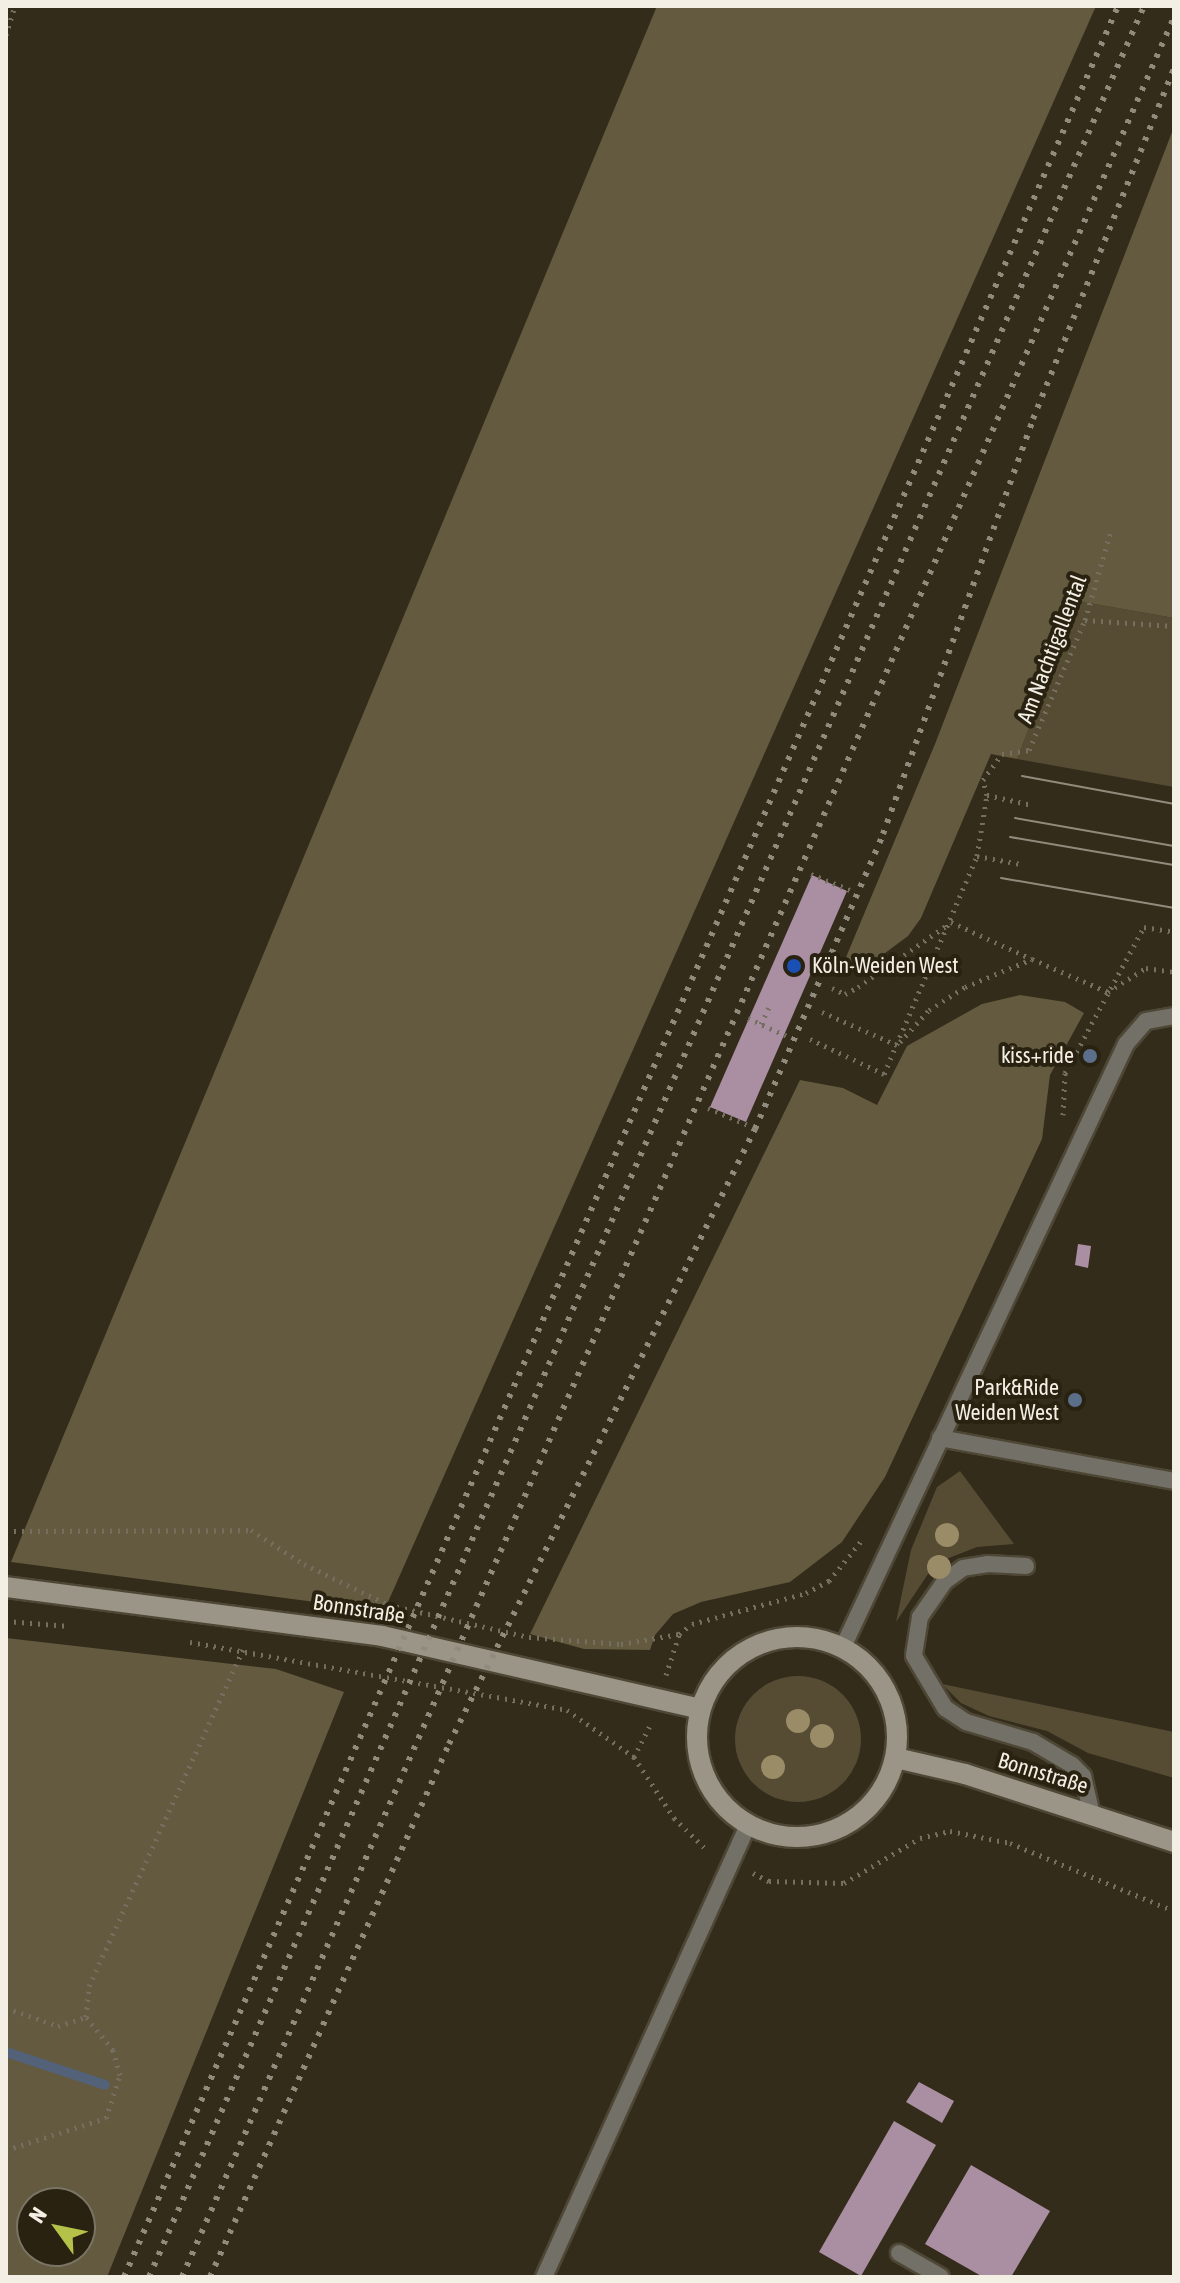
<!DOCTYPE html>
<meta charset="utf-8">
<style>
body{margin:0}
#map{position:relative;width:1180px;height:2283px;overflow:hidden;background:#332c1a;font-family:"Asap Condensed",sans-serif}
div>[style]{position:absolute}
.green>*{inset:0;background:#564c34}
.round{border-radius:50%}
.forest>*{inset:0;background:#645a3f}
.stream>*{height:10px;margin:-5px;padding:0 5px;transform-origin:5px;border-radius:5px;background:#536179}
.building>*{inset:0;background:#aa8fa3}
.path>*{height:5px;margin-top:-2.5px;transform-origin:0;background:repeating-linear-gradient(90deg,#756f5f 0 2px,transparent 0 8px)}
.roads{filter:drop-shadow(2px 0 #4e4736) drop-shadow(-2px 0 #4e4736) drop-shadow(0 2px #4e4736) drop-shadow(0 -2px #4e4736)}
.lane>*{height:16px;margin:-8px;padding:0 8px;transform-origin:8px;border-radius:8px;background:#737067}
.secondary>*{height:20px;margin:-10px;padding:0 10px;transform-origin:10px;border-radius:10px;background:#9a9587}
.secondary>.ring{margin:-10px;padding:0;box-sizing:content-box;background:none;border:20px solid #9a9587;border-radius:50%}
.tram>*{height:2px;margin:-1px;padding:0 1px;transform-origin:1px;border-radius:1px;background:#918b7d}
.rail>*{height:6px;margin-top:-3px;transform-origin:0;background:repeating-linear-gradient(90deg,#918b7d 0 4px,transparent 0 12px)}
.trees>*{width:24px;height:24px;margin:-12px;border-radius:50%;background:#9a8c66}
.dots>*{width:22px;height:22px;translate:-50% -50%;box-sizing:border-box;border:4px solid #292211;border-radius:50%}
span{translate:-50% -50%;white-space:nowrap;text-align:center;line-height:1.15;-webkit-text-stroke:8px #292211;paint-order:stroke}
.street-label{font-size:22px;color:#f4efe4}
.poi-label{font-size:22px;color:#f4efe4}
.left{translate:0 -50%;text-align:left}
.right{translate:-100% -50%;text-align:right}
.frame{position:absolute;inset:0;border:8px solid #f4efe4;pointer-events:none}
.north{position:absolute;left:16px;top:2187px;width:80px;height:80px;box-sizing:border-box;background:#292211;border:2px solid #7a7465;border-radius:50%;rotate:303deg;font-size:22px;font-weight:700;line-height:32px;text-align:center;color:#f4efe4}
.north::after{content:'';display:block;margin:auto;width:28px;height:36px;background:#b4c24a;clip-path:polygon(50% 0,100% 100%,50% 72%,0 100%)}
</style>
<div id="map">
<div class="green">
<i style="clip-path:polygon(1078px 601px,1174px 618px,1174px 787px,1017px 759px)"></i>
<i style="clip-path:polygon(960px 1471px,1014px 1544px,977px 1547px,949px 1558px,928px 1574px,896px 1622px,911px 1550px,937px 1487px)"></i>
<i class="round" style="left:735px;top:1676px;width:126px;height:126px"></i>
<i style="clip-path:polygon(942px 1684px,1174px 1732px,1174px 1778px,1088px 1753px,1047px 1731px,989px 1716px,961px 1703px)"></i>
</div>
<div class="forest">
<i style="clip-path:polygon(657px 6px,1096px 6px,384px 1611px,11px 1562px)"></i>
<i style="clip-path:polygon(1174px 127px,1174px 618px,1078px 601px,1017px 759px,991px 754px,921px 918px,908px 936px,865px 968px,839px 974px,935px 744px)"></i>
<i style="clip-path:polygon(1020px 995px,1065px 1002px,1084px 1013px,1050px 1075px,1042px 1139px,885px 1477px,842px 1542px,790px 1582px,701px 1602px,673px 1614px,655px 1635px,650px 1650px,584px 1649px,530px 1634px,800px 1080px,843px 1088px,877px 1105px,907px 1046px,982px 1004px)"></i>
<i style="clip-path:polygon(evenodd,6px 1638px,276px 1669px,344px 1692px,107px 2277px,6px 2277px,6px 1638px,80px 2203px,80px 2251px,32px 2251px,32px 2203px,80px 2203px)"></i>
</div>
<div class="stream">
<i style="left:6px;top:2052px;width:104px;rotate:18.4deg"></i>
</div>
<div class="building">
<i style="clip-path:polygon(812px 875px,847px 891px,746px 1122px,710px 1107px)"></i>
<i style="clip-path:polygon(1078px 1244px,1091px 1246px,1088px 1268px,1075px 1265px)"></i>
<i style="clip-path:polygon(919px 2082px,954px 2101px,942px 2123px,906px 2102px)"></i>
<i style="clip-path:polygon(894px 2121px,936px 2145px,861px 2276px,819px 2252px)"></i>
<i style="clip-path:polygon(971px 2165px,1050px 2211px,1011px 2277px,983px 2277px,925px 2244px)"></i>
</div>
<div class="path">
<i style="left:6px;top:35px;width:30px;rotate:-73deg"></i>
<i style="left:1085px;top:620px;width:89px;rotate:3.9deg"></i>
<i style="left:987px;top:795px;width:16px;rotate:-105deg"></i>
<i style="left:983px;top:780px;width:32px;rotate:-54deg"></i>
<i style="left:1002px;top:754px;width:27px;rotate:-8deg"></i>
<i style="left:1029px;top:750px;width:142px;rotate:-66.7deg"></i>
<i style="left:1085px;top:620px;width:90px;rotate:-73.8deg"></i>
<i style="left:977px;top:856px;width:45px;rotate:10.3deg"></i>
<i style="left:811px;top:874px;width:42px;rotate:22.3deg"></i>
<i style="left:951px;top:922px;width:89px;rotate:24.6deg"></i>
<i style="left:832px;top:988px;width:14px;rotate:25deg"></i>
<i style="left:845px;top:994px;width:15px;rotate:-28deg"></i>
<i style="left:858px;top:987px;width:112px;rotate:-34.8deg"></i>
<i style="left:822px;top:1012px;width:82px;rotate:23.7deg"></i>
<i style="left:748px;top:1018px;width:43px;rotate:24.8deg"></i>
<i style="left:761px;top:1024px;width:21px;rotate:-65deg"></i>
<i style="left:810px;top:1039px;width:82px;rotate:25.3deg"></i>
<i style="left:884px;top:1074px;width:237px;rotate:-66.9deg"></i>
<i style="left:977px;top:856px;width:62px;rotate:-80.7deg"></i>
<i style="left:987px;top:795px;width:46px;rotate:12.5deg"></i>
<i style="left:900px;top:1042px;width:43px;rotate:-47.8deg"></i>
<i style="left:929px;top:1010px;width:43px;rotate:-32.6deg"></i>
<i style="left:965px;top:987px;width:73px;rotate:-22.7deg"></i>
<i style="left:1032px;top:959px;width:83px;rotate:23.5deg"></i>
<i style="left:1108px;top:992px;width:45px;rotate:-32.3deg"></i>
<i style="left:1146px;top:968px;width:28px;rotate:8deg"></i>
<i style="left:708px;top:1108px;width:43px;rotate:23deg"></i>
<i style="left:1063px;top:1115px;width:42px;rotate:-87.3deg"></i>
<i style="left:1065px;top:1073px;width:166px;rotate:-61.6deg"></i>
<i style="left:1144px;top:927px;width:30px;rotate:9deg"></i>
<i style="left:6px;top:1531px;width:245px;rotate:-0.2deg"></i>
<i style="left:251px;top:1530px;width:63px;rotate:32.7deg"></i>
<i style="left:304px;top:1564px;width:94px;rotate:25.8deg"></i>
<i style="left:389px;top:1605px;width:144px;rotate:12.9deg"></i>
<i style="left:529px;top:1637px;width:92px;rotate:4.4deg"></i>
<i style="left:621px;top:1644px;width:59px;rotate:-9.8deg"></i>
<i style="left:679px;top:1634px;width:16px;rotate:-38deg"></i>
<i style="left:692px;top:1624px;width:118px;rotate:-15.2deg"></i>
<i style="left:806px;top:1593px;width:26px;rotate:-28deg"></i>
<i style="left:829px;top:1581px;width:53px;rotate:-51.2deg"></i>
<i style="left:6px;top:1621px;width:63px;rotate:4.5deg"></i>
<i style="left:190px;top:1642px;width:383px;rotate:10.2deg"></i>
<i style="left:567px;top:1710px;width:82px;rotate:35deg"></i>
<i style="left:634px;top:1757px;width:73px;rotate:56.7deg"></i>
<i style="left:674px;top:1818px;width:47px;rotate:44.1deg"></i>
<i style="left:666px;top:1675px;width:42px;rotate:-72deg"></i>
<i style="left:634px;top:1757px;width:38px;rotate:-63deg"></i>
<i style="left:753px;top:1873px;width:18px;rotate:27deg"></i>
<i style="left:769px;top:1881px;width:75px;rotate:1.5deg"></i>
<i style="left:844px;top:1883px;width:88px;rotate:-30.6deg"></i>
<i style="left:920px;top:1838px;width:31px;rotate:-13deg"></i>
<i style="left:950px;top:1831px;width:61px;rotate:11.3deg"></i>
<i style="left:1010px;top:1843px;width:178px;rotate:22.5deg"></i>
<i style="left:6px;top:2008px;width:55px;rotate:19.1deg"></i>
<i style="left:58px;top:2026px;width:29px;rotate:-18deg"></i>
<i style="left:6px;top:2150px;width:105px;rotate:-17.7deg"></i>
<i style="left:106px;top:2118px;width:45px;rotate:-72deg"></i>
<i style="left:120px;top:2075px;width:26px;rotate:-106deg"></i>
<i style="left:113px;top:2050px;width:43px;rotate:-129.3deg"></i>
<i style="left:86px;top:2017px;width:31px;rotate:-84deg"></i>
<i style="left:89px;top:1986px;width:370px;rotate:-65.4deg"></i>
</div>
<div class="roads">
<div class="lane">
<i style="left:940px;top:1438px;width:238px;rotate:10.4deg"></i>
<i style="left:1026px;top:1566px;width:38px;rotate:-177deg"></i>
<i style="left:988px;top:1564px;width:25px;rotate:171deg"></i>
<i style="left:963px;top:1568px;width:22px;rotate:144deg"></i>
<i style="left:945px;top:1581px;width:44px;rotate:124.8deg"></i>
<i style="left:920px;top:1617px;width:39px;rotate:99deg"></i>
<i style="left:914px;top:1656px;width:61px;rotate:59.2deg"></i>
<i style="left:945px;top:1708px;width:25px;rotate:34deg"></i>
<i style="left:966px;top:1722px;width:70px;rotate:16.6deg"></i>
<i style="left:1033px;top:1742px;width:45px;rotate:30.5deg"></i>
<i style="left:1072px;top:1765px;width:16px;rotate:45deg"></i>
<i style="left:1083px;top:1776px;width:39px;rotate:77deg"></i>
<i style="left:843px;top:1647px;width:666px;rotate:-64.86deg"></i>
<i style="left:1126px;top:1044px;width:30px;rotate:-49deg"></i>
<i style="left:1146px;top:1021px;width:28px;rotate:-10deg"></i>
<i style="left:899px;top:2253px;width:48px;rotate:29.7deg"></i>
<i style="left:544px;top:2277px;width:495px;rotate:-65.7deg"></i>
</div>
<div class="secondary">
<i style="left:6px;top:1587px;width:379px;rotate:7.4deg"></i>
<i style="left:382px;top:1636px;width:326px;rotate:12.9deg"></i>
<i class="ring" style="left:697px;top:1637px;width:180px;height:180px"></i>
<i style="left:896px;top:1758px;width:71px;rotate:13.1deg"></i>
<i style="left:965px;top:1774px;width:220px;rotate:18deg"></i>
</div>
</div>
<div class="tram">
<i style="left:1022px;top:776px;width:155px;rotate:10.4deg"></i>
<i style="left:1015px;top:818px;width:161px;rotate:10deg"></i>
<i style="left:1010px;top:837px;width:166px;rotate:9.7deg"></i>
<i style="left:1001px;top:878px;width:176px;rotate:9.8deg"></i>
</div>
<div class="rail">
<i style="left:124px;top:2277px;width:2479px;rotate:-66.36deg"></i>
<i style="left:149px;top:2277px;width:2479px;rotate:-66.34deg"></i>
<i style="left:182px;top:2277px;width:2468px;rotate:-66.3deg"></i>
<i style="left:210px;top:2277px;width:584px;rotate:-65.85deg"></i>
<i style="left:449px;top:1744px;width:687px;rotate:-63.55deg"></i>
<i style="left:755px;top:1129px;width:322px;rotate:-66.5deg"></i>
<i style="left:883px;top:834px;width:441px;rotate:-70.1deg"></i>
<i style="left:1033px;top:419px;width:378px;rotate:-68.1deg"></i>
</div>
<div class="trees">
<i style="left:947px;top:1535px"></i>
<i style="left:939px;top:1567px"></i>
<i style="left:798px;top:1721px"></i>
<i style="left:822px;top:1736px"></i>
<i style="left:773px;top:1767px"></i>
</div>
<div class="dots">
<i style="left:794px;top:966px;background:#1a4fb4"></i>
<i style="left:1090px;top:1056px;background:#5c6f8a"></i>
<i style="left:1075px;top:1400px;background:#5c6f8a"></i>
</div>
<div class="street-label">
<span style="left:1052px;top:649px;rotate:-69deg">Am Nachtigallental</span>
<span style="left:359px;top:1609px;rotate:9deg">Bonnstraße</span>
<span style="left:1043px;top:1773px;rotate:17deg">Bonnstraße</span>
</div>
<div class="poi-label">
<span class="left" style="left:812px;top:966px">Köln-Weiden West</span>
<span class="right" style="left:1074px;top:1056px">kiss+ride</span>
<span class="right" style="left:1059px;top:1400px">Park&amp;Ride<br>Weiden West</span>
</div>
<div class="frame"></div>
<div class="north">N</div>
</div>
